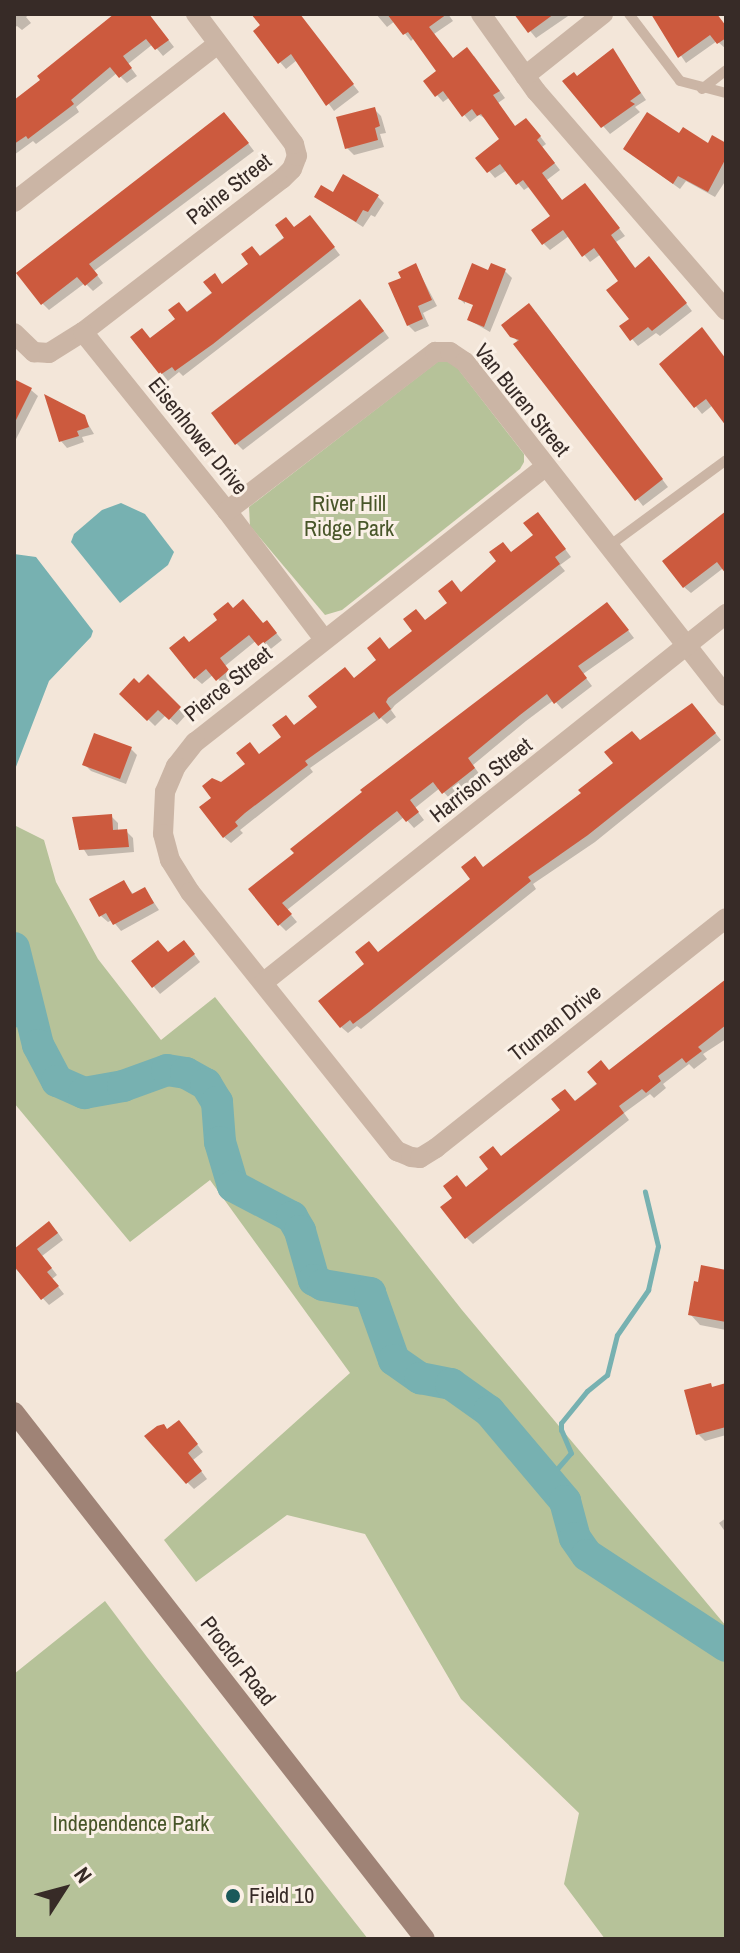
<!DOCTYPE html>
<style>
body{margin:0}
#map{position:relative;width:740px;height:1953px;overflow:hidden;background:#f3e6d9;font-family:"Archivo Narrow",sans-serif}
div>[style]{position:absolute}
.green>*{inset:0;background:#b6c299}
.water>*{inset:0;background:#77b1b1}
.shadow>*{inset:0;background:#0003}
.stream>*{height:5px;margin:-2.5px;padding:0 2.5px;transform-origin:2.5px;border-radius:2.5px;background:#77b1b1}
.river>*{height:32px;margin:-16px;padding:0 16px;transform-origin:16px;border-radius:16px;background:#77b1b1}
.building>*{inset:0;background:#cc5a3e}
.lane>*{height:10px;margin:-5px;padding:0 5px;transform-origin:5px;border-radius:5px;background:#cbb5a5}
.street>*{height:20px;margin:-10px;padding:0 10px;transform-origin:10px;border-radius:10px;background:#cbb5a5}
.secondary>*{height:20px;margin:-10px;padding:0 10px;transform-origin:10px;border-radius:10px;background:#9f8376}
.dots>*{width:22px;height:22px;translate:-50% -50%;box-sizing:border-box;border:4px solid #faf0e6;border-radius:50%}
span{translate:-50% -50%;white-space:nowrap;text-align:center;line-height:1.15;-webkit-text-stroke:6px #faf0e6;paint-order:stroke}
.street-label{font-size:22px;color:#372b27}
.park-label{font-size:22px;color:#485629}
.poi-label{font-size:22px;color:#372b27}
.left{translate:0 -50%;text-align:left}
.frame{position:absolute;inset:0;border:16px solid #372b27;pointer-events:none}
.north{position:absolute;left:24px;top:1849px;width:80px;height:80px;-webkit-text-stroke:6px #faf0e6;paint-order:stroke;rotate:54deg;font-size:22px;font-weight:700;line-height:32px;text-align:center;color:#372b27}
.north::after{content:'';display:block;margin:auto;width:28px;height:36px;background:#372b27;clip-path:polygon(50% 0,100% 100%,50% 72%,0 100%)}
</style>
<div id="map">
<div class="green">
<i style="clip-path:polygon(440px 360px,452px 361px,524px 454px,524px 462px,520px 469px,342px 610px,325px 615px,250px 526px,249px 507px)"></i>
<i style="clip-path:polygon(14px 825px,44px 840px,56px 882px,98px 959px,161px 1040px,215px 997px,462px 1310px,726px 1626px,726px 1939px,605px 1939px,564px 1884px,579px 1813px,461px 1699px,365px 1534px,287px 1515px,196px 1582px,164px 1540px,350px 1373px,210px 1180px,130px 1242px,14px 1103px)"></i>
<i style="clip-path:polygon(105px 1601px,147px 1657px,368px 1939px,14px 1939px,14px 1674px)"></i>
</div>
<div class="water">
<i style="clip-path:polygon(121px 503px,145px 514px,174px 552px,168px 565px,120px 603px,71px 542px,74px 534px,102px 510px)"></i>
<i style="clip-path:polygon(14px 554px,36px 557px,93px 631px,91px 637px,49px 681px,14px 772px)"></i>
</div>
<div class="shadow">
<i style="clip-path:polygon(14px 14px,30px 14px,26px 17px,31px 23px,22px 30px,17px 26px,14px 28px)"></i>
<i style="clip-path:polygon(117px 14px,148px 14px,174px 47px,163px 56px,153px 44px,128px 64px,137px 76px,127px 83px,117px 73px,76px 107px,79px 112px,36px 144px,33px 141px,14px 155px,14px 103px)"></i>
<i style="clip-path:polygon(254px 14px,297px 14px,359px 92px,334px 111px,297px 60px,286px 69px,280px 62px)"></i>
<i style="clip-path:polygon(376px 14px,448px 14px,453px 21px,434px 34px,453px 60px,474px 56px,505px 98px,498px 103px,516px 128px,533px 127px,546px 144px,542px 147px,560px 170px,547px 180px,563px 202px,591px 192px,625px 236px,616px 242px,636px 269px,656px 265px,692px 311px,660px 336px,656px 333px,638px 346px,622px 327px,632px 319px,621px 281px,601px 254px,590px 262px,569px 236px,550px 250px,544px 244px,553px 216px,530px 186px,524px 190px,507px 170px,495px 178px,478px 158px,502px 139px,488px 120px,479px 115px,470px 122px,450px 97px,443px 102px,437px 95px,439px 71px,414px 38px,411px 41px,395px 21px,387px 27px)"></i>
<i style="clip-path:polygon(516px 14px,571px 14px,536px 38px)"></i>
<i style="clip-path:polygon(716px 14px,726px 27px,726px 49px,717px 41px,686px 63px,653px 15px)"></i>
<i style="clip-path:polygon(613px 51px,646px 100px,635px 107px,640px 112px,610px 134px,565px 82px,577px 78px)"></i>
<i style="clip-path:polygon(374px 109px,381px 116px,386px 133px,380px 134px,384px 147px,354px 155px,347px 148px)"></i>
<i style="clip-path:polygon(231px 121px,254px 151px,94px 271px,103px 283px,93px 291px,85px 283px,49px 310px,42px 303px)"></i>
<i style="clip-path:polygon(680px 136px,708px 146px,726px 146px,726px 180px,715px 197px,686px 181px,680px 189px,625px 149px)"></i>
<i style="clip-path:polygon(333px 194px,377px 196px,384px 203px,375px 217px,371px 215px,363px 227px,316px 197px)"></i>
<i style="clip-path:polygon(316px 224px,340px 255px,183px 376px,179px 372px,168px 381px,133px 337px,150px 340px,295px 229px)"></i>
<i style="clip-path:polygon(416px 266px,437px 306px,423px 313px,429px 326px,415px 332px,408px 325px,403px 279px)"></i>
<i style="clip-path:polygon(505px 271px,512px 278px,490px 332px,469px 320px,474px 308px,466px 305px,481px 311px,483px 307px,465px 300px,465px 304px,460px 299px)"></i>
<i style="clip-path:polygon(367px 308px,389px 338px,243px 450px,236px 443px)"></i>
<i style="clip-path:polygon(536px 312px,668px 487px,643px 506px,516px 345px,519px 343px,512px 335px)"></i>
<i style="clip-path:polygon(726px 359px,726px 422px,713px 405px,702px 414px,661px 364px)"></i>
<i style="clip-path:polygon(14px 389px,31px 390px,38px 396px,14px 443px)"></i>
<i style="clip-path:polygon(84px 417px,94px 434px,82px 437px,84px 442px,67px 448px,61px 441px)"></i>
<i style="clip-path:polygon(726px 514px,726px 566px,691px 593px,684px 587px)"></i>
<i style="clip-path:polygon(544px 521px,571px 557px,560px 565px,565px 571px,395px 705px,391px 710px,396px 717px,387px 724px,381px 718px,310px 768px,313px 772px,240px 830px,243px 833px,231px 843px,224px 837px,214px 798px,222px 785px,536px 535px)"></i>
<i style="clip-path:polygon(233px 610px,273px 629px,282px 640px,267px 652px,257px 640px,225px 666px,234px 677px,224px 686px,214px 674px,202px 684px,195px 678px,190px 644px)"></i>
<i style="clip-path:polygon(613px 611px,634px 638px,583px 674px,592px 686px,562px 709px,554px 700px,526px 721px,473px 765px,480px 775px,450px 799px,440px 788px,415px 808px,424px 820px,414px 828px,404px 817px,287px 910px,297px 922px,286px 931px,279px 924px,251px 890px)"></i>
<i style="clip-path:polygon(148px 677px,186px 715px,177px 725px,166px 715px,155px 726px,122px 694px,139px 686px)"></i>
<i style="clip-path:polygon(698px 712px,721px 740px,595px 842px,533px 884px,536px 889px,361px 1029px,357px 1026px,348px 1033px,341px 1027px,379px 954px,584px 793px,641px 743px)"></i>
<i style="clip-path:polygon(131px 749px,137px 755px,126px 784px,91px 771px,84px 764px)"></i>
<i style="clip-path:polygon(111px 816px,118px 823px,118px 832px,126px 831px,133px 838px,134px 852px,88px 856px,76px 837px,74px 819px)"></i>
<i style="clip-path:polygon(124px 883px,134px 895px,145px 889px,159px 910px,121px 931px,112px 920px,108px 922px,101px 916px)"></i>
<i style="clip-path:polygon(190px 949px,200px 962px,160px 994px,133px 962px)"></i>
<i style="clip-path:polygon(726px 980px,726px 1039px,703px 1054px,707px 1059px,694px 1069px,689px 1064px,663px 1084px,666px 1088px,654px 1098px,650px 1094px,624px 1113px,629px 1120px,473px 1244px,466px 1237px,466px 1188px)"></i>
<i style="clip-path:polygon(56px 1230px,63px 1240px,42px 1256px,57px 1275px,52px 1279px,64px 1294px,49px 1305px,14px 1267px,14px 1251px)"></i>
<i style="clip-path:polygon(726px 1272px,726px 1330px,700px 1325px,690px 1314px)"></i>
<i style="clip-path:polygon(726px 1387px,726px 1435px,705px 1441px,698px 1434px)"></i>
<i style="clip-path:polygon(185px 1429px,203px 1452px,193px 1460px,207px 1479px,194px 1489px,187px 1482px,168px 1431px)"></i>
<i style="clip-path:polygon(726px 1518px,726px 1533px,719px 1523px)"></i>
</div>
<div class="stream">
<i style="left:14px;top:1025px;width:17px;rotate:-25deg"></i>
<i style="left:549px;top:1478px;width:33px;rotate:-49deg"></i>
<i style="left:571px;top:1453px;width:25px;rotate:-113deg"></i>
<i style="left:561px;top:1430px;width:7px;rotate:-90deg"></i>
<i style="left:561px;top:1423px;width:41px;rotate:-50.9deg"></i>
<i style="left:587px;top:1391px;width:26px;rotate:-39deg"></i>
<i style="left:607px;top:1375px;width:41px;rotate:-76deg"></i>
<i style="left:617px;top:1335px;width:55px;rotate:-55.4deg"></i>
<i style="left:648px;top:1290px;width:45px;rotate:-77.2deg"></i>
<i style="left:658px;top:1246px;width:56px;rotate:-103.5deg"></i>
</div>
<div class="river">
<i style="left:14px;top:948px;width:100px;rotate:76.1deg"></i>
<i style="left:38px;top:1045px;width:41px;rotate:62.2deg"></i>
<i style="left:57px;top:1081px;width:30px;rotate:24deg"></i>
<i style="left:84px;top:1093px;width:40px;rotate:-10deg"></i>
<i style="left:123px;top:1086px;width:47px;rotate:-20deg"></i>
<i style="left:167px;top:1070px;width:19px;rotate:9deg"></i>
<i style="left:186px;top:1073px;width:23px;rotate:29deg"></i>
<i style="left:206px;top:1084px;width:21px;rotate:59deg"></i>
<i style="left:217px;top:1102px;width:40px;rotate:85.7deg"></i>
<i style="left:220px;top:1142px;width:46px;rotate:73.5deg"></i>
<i style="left:233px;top:1186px;width:67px;rotate:27.7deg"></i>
<i style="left:292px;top:1217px;width:16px;rotate:60deg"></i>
<i style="left:300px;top:1231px;width:51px;rotate:74.1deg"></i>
<i style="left:314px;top:1280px;width:10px;rotate:29deg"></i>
<i style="left:323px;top:1285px;width:48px;rotate:9.7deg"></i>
<i style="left:370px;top:1293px;width:71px;rotate:70.3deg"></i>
<i style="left:394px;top:1360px;width:32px;rotate:35deg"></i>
<i style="left:420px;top:1378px;width:32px;rotate:11deg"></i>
<i style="left:451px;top:1384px;width:47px;rotate:35.4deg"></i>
<i style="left:489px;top:1411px;width:118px;rotate:49.8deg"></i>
<i style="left:565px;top:1501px;width:38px;rotate:75deg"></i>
<i style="left:575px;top:1538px;width:21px;rotate:55deg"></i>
<i style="left:587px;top:1555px;width:166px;rotate:33.2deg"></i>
</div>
<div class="building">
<i style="clip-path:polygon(114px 14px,149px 14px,169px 40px,155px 50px,146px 39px,123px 56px,132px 68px,119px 78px,110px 67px,71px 100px,74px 104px,28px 139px,26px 136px,14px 144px,14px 100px,40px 80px,37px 76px)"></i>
<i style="clip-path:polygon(251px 14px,300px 14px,354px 84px,326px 106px,291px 54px,278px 64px,253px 31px,260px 25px)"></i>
<i style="clip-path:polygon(387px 14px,447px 14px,429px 27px,453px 58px,467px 47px,500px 91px,493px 95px,515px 126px,526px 118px,541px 136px,537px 140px,555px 163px,542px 173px,562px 200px,585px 183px,620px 228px,611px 235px,635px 268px,649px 256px,687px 303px,652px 331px,648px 327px,630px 341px,619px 326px,629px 319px,606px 290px,618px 281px,594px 248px,582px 257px,563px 230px,542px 245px,531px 230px,550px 216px,523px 180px,516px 185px,500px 164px,487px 173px,475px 158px,499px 139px,481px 114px,477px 116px,472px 109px,462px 117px,443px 91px,435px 97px,423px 81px,436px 71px,408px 32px,403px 35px)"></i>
<i style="clip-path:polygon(514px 14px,554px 14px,528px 33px)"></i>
<i style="clip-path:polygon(651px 14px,717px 14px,726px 26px,726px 38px,717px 44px,710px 35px,678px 58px)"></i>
<i style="clip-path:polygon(613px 48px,641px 93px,630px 101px,635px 104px,601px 128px,562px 81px,574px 72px,577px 76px)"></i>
<i style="clip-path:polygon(375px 107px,380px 126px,375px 128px,378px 140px,345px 149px,336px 117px)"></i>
<i style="clip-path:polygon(224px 112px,249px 143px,89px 264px,98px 275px,85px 286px,77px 277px,41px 305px,16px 273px)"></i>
<i style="clip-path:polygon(647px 112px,679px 133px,683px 127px,708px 143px,712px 135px,726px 143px,726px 158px,708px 192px,678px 176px,673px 184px,623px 149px)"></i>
<i style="clip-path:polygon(343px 174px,379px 195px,368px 212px,363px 210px,356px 222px,314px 197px,321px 185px,333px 192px)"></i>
<i style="clip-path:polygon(310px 215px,335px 247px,213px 344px,175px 371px,172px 367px,160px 375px,130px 337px,142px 328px,150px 338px,175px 319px,168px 310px,179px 302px,187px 312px,212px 293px,203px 282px,215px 273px,222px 284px,248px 264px,241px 254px,252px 246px,260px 256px,284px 238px,275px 225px,286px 217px,294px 227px)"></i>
<i style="clip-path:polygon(416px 263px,432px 300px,418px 306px,423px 319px,407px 326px,388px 283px,401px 278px,398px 272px)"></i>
<i style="clip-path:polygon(472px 263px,488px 270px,491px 263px,506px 269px,484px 327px,467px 320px,473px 305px,458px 299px)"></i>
<i style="clip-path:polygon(360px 299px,384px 331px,235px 445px,211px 413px)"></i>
<i style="clip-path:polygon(529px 303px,663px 479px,635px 501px,513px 344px,519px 340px,510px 337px,501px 325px)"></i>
<i style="clip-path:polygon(702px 327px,726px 359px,726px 426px,706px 399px,694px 408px,659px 364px)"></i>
<i style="clip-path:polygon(14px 379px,32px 388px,14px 424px)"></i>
<i style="clip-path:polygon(44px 394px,85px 415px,89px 427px,77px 431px,79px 436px,59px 442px)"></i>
<i style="clip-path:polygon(726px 511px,726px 574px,717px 562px,683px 588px,662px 561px)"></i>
<i style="clip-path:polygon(538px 512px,566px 549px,555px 557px,560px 564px,388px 698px,386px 702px,391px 709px,379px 719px,374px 712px,305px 761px,308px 765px,245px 813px,235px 822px,238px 826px,223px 838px,199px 807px,211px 798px,202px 786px,212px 778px,221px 782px,245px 764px,236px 753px,250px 742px,259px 754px,281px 737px,272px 725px,286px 715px,294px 725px,317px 707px,308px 696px,345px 667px,354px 678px,376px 660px,367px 648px,380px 637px,389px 649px,412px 631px,403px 619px,416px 609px,425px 620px,447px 603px,438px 591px,452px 580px,461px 592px,496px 561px,489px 552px,503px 542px,511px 552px,533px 535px,523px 523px)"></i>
<i style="clip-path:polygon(243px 599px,263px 623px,267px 620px,277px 633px,259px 647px,249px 635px,220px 658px,229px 670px,216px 681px,206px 669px,194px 679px,169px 648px,184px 636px,189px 642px,217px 620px,213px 614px,228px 602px,233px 608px)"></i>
<i style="clip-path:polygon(607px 602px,629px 630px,578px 666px,587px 678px,554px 704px,547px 694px,520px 715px,468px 758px,475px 768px,442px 794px,433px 782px,410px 800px,419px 812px,406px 822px,397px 811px,375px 828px,282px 903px,292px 914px,278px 926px,248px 889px,294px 853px,290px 849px,362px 792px,360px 790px)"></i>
<i style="clip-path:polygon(148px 674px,181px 707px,169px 720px,158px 710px,147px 721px,119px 694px,134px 678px,139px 683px)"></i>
<i style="clip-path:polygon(692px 703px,716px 733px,588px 835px,528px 877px,531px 881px,369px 1012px,353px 1024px,350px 1020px,340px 1028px,318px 1001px,364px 964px,355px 952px,369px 941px,378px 952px,470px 879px,461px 867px,475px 856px,483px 867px,581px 793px,578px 790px,613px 763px,604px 752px,632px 731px,640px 740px)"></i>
<i style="clip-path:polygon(94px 733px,132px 747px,120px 779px,82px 765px)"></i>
<i style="clip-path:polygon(112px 814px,113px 830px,127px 829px,129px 847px,79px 850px,72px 817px)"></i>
<i style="clip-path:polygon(124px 880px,132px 894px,145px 887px,154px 903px,113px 925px,106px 913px,99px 917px,89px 899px)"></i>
<i style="clip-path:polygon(158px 940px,168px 952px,184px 940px,195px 954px,152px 988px,131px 961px)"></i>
<i style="clip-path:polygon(726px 979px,726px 1025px,698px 1047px,702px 1051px,686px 1063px,682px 1058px,658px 1076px,661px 1081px,646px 1093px,642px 1089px,619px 1106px,624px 1113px,465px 1239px,440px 1207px,452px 1198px,443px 1186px,457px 1175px,466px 1187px,488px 1169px,479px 1157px,493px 1146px,501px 1156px,560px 1110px,551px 1099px,565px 1089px,575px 1101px,597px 1084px,587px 1072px,601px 1060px,609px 1070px)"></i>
<i style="clip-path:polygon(49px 1221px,58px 1233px,37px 1249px,52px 1268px,47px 1272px,59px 1286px,41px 1300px,14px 1266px,14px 1249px)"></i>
<i style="clip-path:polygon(701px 1265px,726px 1270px,726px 1322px,688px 1315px,694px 1281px,698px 1282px)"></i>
<i style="clip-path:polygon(711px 1383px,712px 1387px,726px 1383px,726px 1427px,696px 1435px,684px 1390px)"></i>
<i style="clip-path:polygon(179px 1420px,198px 1444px,188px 1453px,202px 1471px,186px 1484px,144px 1436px,157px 1426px,164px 1424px,167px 1429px)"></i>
</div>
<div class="lane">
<i style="left:629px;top:14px;width:84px;rotate:52.7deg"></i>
<i style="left:680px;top:81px;width:48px;rotate:14.6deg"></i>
<i style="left:702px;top:89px;width:31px;rotate:-38deg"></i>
<i style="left:609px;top:546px;width:145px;rotate:-36.3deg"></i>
</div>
<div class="street">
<i style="left:481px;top:14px;width:95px;rotate:54.5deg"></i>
<i style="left:536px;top:91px;width:290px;rotate:49.1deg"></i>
<i style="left:525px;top:76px;width:100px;rotate:-38.5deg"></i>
<i style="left:14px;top:202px;width:258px;rotate:-37.8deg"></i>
<i style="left:83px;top:332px;width:251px;rotate:-37.6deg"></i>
<i style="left:282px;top:179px;width:14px;rotate:-45deg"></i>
<i style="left:292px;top:169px;width:14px;rotate:-69deg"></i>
<i style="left:297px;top:156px;width:12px;rotate:-104deg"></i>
<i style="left:294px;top:144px;width:163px;rotate:-127deg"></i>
<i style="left:14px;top:333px;width:28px;rotate:44deg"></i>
<i style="left:34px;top:352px;width:15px;rotate:4deg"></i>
<i style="left:49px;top:353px;width:40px;rotate:-32deg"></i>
<i style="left:83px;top:332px;width:230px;rotate:51.2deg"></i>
<i style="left:227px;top:511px;width:159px;rotate:52.9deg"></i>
<i style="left:545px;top:467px;width:445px;rotate:141.8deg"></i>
<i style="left:195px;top:742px;width:31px;rotate:128deg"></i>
<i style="left:176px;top:766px;width:28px;rotate:113deg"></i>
<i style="left:165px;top:792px;width:42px;rotate:92.7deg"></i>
<i style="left:163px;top:834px;width:27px;rotate:75deg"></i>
<i style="left:170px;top:860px;width:38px;rotate:58deg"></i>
<i style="left:190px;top:892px;width:332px;rotate:51.4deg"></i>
<i style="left:397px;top:1151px;width:15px;rotate:23deg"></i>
<i style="left:411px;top:1157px;width:9px;rotate:6deg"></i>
<i style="left:420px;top:1158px;width:19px;rotate:-32deg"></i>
<i style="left:436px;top:1148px;width:370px;rotate:-38.4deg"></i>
<i style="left:227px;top:511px;width:262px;rotate:-37.4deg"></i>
<i style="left:435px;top:352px;width:15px"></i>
<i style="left:450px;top:352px;width:18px;rotate:34deg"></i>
<i style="left:465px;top:362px;width:424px;rotate:52deg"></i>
<i style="left:264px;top:982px;width:591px;rotate:-38.54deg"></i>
</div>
<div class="secondary">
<i style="left:14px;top:1412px;width:668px;rotate:52.05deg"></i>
</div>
<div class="dots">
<i style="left:233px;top:1896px;background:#1a595a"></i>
</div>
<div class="street-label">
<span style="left:229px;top:189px;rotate:-38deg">Paine Street</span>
<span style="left:522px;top:400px;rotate:51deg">Van Buren Street</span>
<span style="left:198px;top:436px;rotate:51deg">Eisenhower Drive</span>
<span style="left:228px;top:684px;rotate:-39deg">Pierce Street</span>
<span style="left:481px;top:780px;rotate:-38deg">Harrison Street</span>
<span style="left:555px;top:1023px;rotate:-38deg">Truman Drive</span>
<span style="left:238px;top:1661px;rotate:52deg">Proctor Road</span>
</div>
<div class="park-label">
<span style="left:349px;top:516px">River Hill<br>Ridge Park</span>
<span style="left:131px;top:1824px">Independence Park</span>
</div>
<div class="poi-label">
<span class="left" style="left:249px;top:1896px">Field 10</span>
</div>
<div class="frame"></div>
<div class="north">N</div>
</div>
